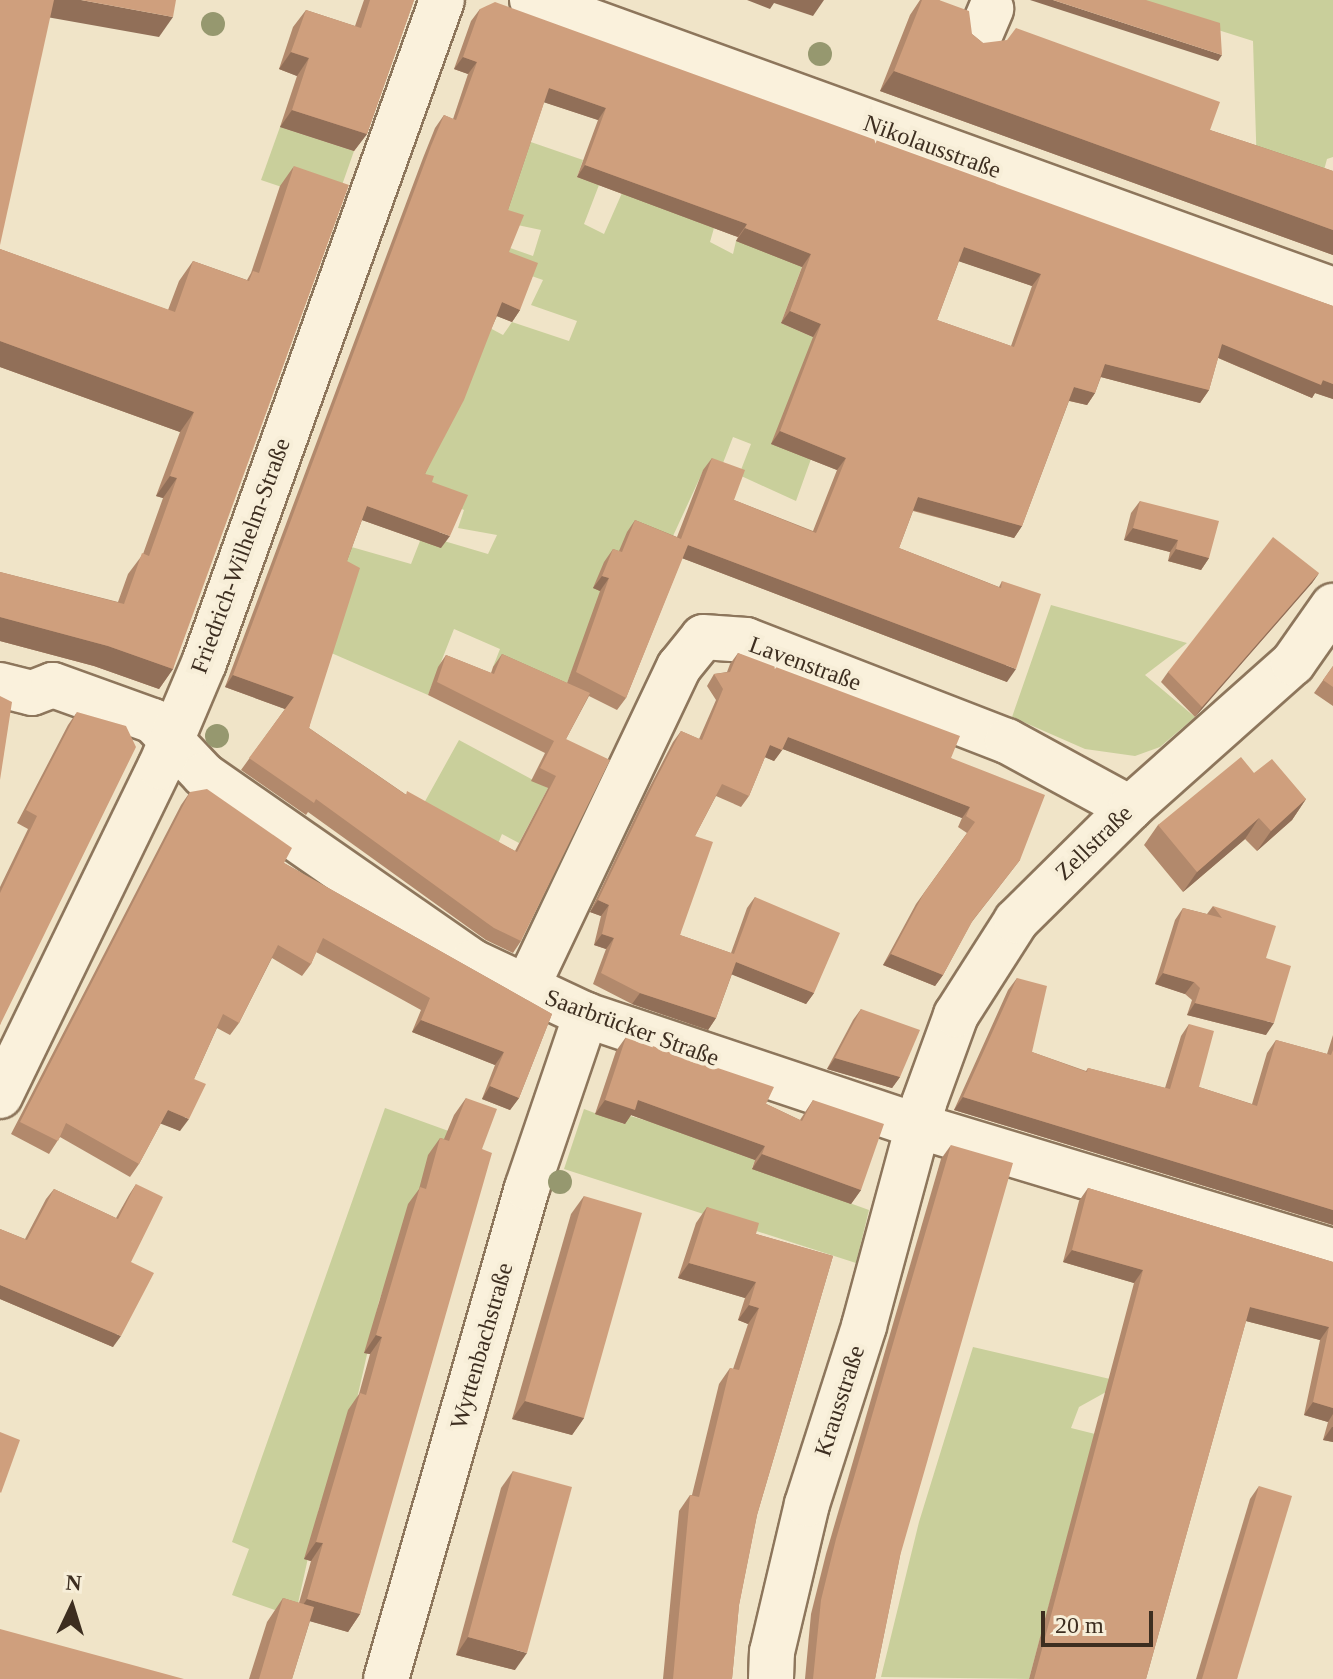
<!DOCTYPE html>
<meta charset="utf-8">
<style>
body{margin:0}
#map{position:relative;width:1333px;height:1679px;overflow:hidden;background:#f0e4c8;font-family:"Times New Roman",serif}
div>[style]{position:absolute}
.green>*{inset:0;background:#c9cf9b}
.roads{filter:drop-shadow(2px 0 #8d765c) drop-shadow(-2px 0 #8d765c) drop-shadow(0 2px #8d765c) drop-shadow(0 -2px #8d765c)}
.minor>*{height:44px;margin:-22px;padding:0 22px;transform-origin:22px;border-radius:22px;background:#faf1dc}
.trees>*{width:24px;height:24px;margin:-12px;border-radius:50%;background:#96986f}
.wall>*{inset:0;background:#b2896c}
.shaded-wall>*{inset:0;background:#916f58}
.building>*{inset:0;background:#cf9f7d}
span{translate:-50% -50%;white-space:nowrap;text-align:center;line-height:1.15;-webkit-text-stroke:8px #f7eed8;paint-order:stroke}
.street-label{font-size:24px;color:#3d2e20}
.north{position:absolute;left:32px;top:1567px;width:80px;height:80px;-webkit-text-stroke:6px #f7eed8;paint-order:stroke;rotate:4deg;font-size:22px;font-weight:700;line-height:32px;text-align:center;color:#3d2e20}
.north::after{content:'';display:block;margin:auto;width:28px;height:36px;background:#3d2e20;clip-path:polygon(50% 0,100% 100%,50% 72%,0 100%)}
.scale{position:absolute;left:1041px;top:1611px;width:112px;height:36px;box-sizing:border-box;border:4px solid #3d2e20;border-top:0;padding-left:10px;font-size:24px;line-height:28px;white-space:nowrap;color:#3d2e20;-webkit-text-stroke:6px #f7eed8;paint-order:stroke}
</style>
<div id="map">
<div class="green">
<i style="clip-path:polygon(1123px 0,1333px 0,1333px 157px,1327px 159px,1318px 192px,1257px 171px,1253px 41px)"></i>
<i style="clip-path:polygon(280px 127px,354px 151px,335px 205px,261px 180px)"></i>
<i style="clip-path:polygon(525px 140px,583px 160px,577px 177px,599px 185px,584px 224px,604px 234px,622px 193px,714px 228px,710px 242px,733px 254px,736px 241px,757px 248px,823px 210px,781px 323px,813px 337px,811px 459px,796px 501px,739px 475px,751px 444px,733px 437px,718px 476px,703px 471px,667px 549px,603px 592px,567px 683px,493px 667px,500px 649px,454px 629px,428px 695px,329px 652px,339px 573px,348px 546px,411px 564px,420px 541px,444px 541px,488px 554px,497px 535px,458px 528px,464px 510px,376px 471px,488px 327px,503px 335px,512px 322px,569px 341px,577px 321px,531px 305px,543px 280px,497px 264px,507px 247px,533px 256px,541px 230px,498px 221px)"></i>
<i style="clip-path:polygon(1051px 605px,1187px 643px,1145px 675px,1195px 717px,1160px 747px,1135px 756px,1085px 749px,1012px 717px)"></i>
<i style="clip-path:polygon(459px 740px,548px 788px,519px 843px,502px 834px,493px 856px,418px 814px)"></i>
<i style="clip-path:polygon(385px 1108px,479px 1142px,414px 1206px,379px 1301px,354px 1412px,319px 1508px,295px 1617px,232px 1595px,249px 1549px,232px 1542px)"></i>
<i style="clip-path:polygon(584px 1109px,624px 1124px,627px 1115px,651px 1122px,755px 1160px,752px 1168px,869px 1210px,856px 1263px,564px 1169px)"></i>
<i style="clip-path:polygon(973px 1347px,1110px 1379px,1106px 1392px,1079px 1407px,1071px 1428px,1095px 1434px,1029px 1679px,881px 1677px,919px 1522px)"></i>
</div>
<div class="roads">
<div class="minor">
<i style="left:532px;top:0;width:852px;rotate:19.9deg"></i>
<i style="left:978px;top:40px;width:34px;rotate:-67deg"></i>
<i style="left:0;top:685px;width:33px;rotate:14deg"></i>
<i style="left:32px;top:693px;width:22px;rotate:-21deg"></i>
<i style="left:53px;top:685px;width:106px;rotate:19.8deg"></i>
<i style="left:153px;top:721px;width:74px;rotate:46.6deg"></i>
<i style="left:204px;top:775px;width:328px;rotate:34.8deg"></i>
<i style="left:473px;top:962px;width:125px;rotate:25.1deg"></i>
<i style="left:586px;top:1015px;width:350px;rotate:18.5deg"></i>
<i style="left:918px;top:1126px;width:433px;rotate:16.8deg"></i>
<i style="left:526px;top:989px;width:357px;rotate:-64.6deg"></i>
<i style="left:679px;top:667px;width:38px;rotate:-51deg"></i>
<i style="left:703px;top:637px;width:43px;rotate:4deg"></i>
<i style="left:746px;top:640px;width:280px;rotate:21.2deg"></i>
<i style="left:1007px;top:741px;width:140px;rotate:28.6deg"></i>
<i style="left:0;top:1096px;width:366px;rotate:-64.1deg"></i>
<i style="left:160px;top:767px;width:113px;rotate:-67.1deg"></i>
<i style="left:204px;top:663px;width:704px;rotate:-70.25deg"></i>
<i style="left:386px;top:1679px;width:511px;rotate:-73.98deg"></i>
<i style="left:527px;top:1188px;width:183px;rotate:-71.2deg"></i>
<i style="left:771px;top:1679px;width:27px;rotate:-88deg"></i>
<i style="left:772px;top:1652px;width:152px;rotate:-76.7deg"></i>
<i style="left:807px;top:1504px;width:187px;rotate:-72.2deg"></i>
<i style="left:864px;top:1326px;width:231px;rotate:-74.9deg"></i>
<i style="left:924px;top:1103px;width:94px;rotate:-70deg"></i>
<i style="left:956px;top:1015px;width:112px;rotate:-57.4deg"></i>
<i style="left:1016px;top:921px;width:161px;rotate:-44.7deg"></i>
<i style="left:1130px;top:808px;width:218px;rotate:-41.7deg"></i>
<i style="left:1293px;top:663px;width:70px;rotate:-54.9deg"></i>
</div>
</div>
<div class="trees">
<i style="left:213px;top:24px"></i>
<i style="left:820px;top:54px"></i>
<i style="left:217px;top:736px"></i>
<i style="left:560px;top:1182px"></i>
</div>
<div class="wall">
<i style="clip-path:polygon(364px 0,414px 0,367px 134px,354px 151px,280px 127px,297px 76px,279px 69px,293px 27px,306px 10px,355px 26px)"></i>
<i style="clip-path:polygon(920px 0,939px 0,972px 34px,983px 43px,1210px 130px,1333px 171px,1333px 255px,880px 91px,910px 15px)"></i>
<i style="clip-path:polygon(evenodd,480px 9px,1333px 306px,1333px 399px,1315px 393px,1312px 398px,1218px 358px,1209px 390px,1200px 403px,1101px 377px,1095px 393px,1087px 405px,1069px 401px,1022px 526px,1014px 538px,913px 511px,899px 548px,999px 587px,1002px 581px,1007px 682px,682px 558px,626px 698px,617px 710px,589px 696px,566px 739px,521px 941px,513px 953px,486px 940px,308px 812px,306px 815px,241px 770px,285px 709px,225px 687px,423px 158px,435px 128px,444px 115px,453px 119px,468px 74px,454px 69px,471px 21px,480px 9px,544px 102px,598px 120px,577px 177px,738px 237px,736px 241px,802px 267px,781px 323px,813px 337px,771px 444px,837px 470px,813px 531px,734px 500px,712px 458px,703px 470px,677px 537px,635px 520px,627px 532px,619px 551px,613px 549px,604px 562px,593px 588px,600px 591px,567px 683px,502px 654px,493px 667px,491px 673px,446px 655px,438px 667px,428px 695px,545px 753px,531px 781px,548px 788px,515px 851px,405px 794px,309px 728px,347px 561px,362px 520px,441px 548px,432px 482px,425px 474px,497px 316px,512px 322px,520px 310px,509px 252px,508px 210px,544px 102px,480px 9px,959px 261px,1032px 286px,1011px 346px,937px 320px,959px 261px)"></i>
<i style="clip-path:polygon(294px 166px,173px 669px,159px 689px,94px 666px,0 641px,0 572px,118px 602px,128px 574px,143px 554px,163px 498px,156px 496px,180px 432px,0 367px,0 249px,168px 310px,179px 281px,193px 261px,247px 280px,251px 273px,280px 186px)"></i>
<i style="clip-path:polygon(1140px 501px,1209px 558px,1201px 570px,1168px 561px,1170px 552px,1124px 540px,1131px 513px)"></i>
<i style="clip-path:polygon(1319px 573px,1312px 583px,1195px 717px,1161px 682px,1168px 672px)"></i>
<i style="clip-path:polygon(738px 653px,951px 758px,1020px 860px,971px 923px,943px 975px,935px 986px,883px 965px,916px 904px,967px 833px,958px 827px,962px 818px,783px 749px,774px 761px,765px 757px,749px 796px,741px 807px,716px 796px,695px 836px,680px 935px,731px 953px,747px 908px,755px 897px,814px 993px,806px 1004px,732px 974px,716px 1018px,708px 1030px,632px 1004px,593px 984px,606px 949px,594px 945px,601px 916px,590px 912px,646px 794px,673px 742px,681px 731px,699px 739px,716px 700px,707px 686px,714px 674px,727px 672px,730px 664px)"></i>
<i style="clip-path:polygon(1333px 666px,1333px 706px,1314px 693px)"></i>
<i style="clip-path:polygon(77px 712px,0 1025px,0 887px,28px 829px,17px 823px,68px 725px)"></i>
<i style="clip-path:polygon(1254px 773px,1306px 799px,1292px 820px,1257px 851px,1245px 839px,1183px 892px,1144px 845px,1158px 825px)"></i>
<i style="clip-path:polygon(190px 792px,284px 863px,552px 1014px,519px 1098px,510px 1110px,482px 1099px,495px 1065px,412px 1032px,421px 1010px,316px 952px,311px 964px,302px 976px,272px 958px,239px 1023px,230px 1035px,217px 1028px,194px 1079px,180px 1131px,161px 1123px,139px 1164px,130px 1177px,60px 1137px,49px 1154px,11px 1134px,181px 805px)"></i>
<i style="clip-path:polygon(1213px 906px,1266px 958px,1266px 1035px,1187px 1015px,1192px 1000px,1185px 994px,1155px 984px,1175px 920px,1183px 908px,1207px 914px)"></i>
<i style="clip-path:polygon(1017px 978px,1032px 1052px,1086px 1071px,1088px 1068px,1165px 1088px,1181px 1036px,1189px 1024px,1199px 1087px,1252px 1104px,1267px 1053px,1276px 1040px,1327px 1054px,1333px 1035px,1333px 1225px,954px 1110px,1008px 990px)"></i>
<i style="clip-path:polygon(861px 1009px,900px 1077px,892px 1088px,827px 1069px,853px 1020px)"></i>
<i style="clip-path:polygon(626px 1037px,800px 1120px,813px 1100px,861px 1190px,851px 1204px,752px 1169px,755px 1160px,631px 1115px,625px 1124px,595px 1114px,616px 1051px)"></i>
<i style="clip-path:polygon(466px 1098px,482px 1149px,360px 1614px,348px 1632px,310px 1621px,292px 1679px,249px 1679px,267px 1622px,283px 1598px,299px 1603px,311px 1561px,304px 1559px,348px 1410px,359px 1394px,370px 1354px,364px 1353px,408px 1204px,419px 1189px,428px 1155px,440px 1138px,444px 1139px,454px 1115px)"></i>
<i style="clip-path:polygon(951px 1145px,900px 1556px,875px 1679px,805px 1679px,811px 1614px,826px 1554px,941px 1159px)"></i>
<i style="clip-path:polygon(136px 1184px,131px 1262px,113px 1347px,0 1299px,0 1229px,25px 1239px,46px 1199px,54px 1189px,116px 1218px,129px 1195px)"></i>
<i style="clip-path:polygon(1088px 1188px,1333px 1262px,1333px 1442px,1323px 1440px,1328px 1422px,1304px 1415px,1320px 1340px,1246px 1321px,1146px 1679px,1029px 1679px,1134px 1283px,1063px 1262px,1079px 1201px)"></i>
<i style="clip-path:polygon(584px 1196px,584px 1418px,572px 1435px,512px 1419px,571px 1214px)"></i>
<i style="clip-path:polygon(707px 1207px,756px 1234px,833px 1256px,757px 1515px,739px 1605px,732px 1679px,663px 1679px,679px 1511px,690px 1495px,692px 1495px,719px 1384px,730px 1368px,733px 1369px,748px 1324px,738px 1320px,745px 1298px,678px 1278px,696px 1223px)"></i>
<i style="clip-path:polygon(513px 1471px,515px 1670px,456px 1655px,501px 1488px)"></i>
<i style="clip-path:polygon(1259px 1486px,1237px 1679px,1196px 1679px,1250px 1499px)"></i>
</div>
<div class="shaded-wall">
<i style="clip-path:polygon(52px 0,81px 0,173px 17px,159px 37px,41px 16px)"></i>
<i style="clip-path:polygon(747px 0,824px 0,813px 16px,774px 3px,770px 9px)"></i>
<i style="clip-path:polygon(1030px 0,1053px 0,1222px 55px,1218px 61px)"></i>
<i style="clip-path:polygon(291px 52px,309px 58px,297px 76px,279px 69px)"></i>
<i style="clip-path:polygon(463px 57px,477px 62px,468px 74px,454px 69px)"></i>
<i style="clip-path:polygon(894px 71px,1333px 230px,1333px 255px,880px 91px)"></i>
<i style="clip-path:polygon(549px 88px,606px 108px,598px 120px,540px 101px)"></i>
<i style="clip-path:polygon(292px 110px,367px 134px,354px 151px,280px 127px)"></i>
<i style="clip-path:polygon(585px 165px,747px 224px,738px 237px,577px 177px)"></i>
<i style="clip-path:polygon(745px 228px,811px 254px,802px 267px,736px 241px)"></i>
<i style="clip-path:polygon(964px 247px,1041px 274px,1032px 286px,955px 260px)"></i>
<i style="clip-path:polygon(502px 302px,520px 310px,512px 322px,494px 315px)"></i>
<i style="clip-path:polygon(790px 311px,821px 324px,813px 337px,781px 323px)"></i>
<i style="clip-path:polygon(0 341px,194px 412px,180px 432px,0 367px)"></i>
<i style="clip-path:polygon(1222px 344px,1333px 384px,1333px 399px,1315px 393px,1312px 398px,1214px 356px)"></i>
<i style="clip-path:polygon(1105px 364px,1209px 390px,1200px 403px,1097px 376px)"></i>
<i style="clip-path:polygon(1074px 387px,1095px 393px,1087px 405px,1066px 400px)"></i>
<i style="clip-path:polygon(780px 431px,846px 458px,837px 470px,771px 444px)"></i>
<i style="clip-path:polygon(170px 476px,177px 478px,163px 498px,156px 496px)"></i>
<i style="clip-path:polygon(918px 497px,1022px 526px,1014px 538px,909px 509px)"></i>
<i style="clip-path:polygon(367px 506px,450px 536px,441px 548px,359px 519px)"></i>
<i style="clip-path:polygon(1133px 528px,1178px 540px,1170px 552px,1124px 540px)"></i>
<i style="clip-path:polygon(688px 545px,1016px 669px,1007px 682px,679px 557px)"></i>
<i style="clip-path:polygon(1176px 549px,1209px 558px,1201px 570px,1168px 561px)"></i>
<i style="clip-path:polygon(1319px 573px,1312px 583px,1195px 717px,1202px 707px)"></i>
<i style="clip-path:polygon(602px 576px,609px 578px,600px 591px,593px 588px)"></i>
<i style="clip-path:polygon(0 617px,108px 646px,173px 669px,159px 689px,94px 666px,0 641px)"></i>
<i style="clip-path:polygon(233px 675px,294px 697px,285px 709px,225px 687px)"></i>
<i style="clip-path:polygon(788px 737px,970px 807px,962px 818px,780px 748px)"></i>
<i style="clip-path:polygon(770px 745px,782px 750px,774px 761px,762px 756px)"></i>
<i style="clip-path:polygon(1306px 799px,1292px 820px,1257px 851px,1271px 831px)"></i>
<i style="clip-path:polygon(1259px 818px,1245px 839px,1183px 892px,1197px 872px)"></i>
<i style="clip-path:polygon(598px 900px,609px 905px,601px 916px,590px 912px)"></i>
<i style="clip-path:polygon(602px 934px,614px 938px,606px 949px,594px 945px)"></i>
<i style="clip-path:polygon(891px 954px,943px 975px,935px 986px,883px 965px)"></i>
<i style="clip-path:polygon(736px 962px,814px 993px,806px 1004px,728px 973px)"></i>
<i style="clip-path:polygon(1163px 973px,1194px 982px,1185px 994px,1155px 984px)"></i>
<i style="clip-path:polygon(640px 993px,716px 1018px,708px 1030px,632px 1004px)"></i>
<i style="clip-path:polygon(1195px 1003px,1274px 1023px,1266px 1035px,1187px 1015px)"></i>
<i style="clip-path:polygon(421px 1020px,504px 1052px,495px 1065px,412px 1032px)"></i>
<i style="clip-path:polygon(835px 1058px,900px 1077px,892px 1088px,827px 1069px)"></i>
<i style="clip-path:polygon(490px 1086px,519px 1098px,510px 1110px,482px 1099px)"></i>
<i style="clip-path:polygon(963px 1097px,1333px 1210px,1333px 1225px,954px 1110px)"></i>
<i style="clip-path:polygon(605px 1100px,638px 1100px,765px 1146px,755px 1160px,631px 1115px,625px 1124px,595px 1114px)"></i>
<i style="clip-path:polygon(168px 1110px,189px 1119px,180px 1131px,159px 1123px)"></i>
<i style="clip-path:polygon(762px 1154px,861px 1190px,851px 1204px,752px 1169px)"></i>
<i style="clip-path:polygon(1072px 1250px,1143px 1270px,1134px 1283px,1063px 1262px)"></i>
<i style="clip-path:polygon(689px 1263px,756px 1282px,745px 1298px,678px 1278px)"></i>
<i style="clip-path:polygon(0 1285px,121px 1336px,113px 1347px,0 1299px)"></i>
<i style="clip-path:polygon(749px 1305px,759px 1308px,748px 1324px,738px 1320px)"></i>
<i style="clip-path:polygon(1250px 1307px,1329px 1327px,1320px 1340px,1242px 1320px)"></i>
<i style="clip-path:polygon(376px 1335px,382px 1337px,370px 1354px,364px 1353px)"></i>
<i style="clip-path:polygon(525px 1401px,584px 1418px,572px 1435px,512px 1419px)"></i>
<i style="clip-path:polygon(1313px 1402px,1333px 1408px,1333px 1414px,1328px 1422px,1304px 1415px)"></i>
<i style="clip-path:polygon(1332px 1427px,1333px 1427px,1333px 1442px,1323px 1440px)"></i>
<i style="clip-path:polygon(316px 1542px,323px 1543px,311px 1561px,304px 1559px)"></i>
<i style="clip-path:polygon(307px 1599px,360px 1614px,348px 1632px,295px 1617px)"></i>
<i style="clip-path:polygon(468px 1637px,527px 1653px,515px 1670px,456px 1655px)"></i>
</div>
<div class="building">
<i style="clip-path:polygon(0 0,54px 0,0 245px)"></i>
<i style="clip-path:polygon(81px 0,176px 0,173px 17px)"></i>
<i style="clip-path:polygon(370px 0,414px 0,367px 134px,292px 110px,309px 58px,291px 52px,306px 10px,361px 28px)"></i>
<i style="clip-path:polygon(922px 0,939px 0,969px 11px,972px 34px,983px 43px,1007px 40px,1016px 28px,1220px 102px,1210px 130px,1333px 171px,1333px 230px,894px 71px)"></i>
<i style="clip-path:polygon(1053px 0,1146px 0,1220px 23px,1222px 55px)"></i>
<i style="clip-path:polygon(evenodd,495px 2px,1333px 306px,1333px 384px,1323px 380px,1321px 385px,1222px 344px,1209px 390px,1105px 364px,1095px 393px,1074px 387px,1022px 526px,918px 497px,899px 548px,1001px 588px,1002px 581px,1041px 594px,1016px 669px,688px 545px,626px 698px,576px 672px,609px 578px,602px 576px,613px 549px,622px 552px,635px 520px,681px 539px,712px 458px,745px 470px,734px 500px,816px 533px,846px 458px,780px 431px,821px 324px,790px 311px,811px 254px,745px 228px,747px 224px,585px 165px,606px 108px,549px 88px,508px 210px,524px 215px,509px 252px,538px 263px,520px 310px,502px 302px,464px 400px,425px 474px,434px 476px,432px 482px,468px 495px,450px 536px,367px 506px,347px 561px,360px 568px,309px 728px,406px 795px,407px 791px,517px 852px,556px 776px,540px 768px,554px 741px,437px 682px,446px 655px,494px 674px,502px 654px,590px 693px,566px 739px,610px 760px,521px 941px,494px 928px,316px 799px,314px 803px,249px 758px,294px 697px,233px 675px,431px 146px,444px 115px,456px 120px,477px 62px,463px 57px,480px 9px,495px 2px,964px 247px,1041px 274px,1014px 347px,937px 320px,964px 247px)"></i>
<i style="clip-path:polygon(294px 166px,349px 185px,173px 669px,108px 646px,0 617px,0 572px,124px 604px,142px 553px,149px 556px,177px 478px,170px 476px,194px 412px,0 341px,0 249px,175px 312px,193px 261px,249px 281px,253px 271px,259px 273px)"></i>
<i style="clip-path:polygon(1140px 501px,1219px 521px,1209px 558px,1176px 549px,1178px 540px,1133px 528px)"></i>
<i style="clip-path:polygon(1273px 537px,1319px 573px,1202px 707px,1168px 672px)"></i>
<i style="clip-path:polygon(738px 653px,960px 736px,951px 758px,1045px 795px,1020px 860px,973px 920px,943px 975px,891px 954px,924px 893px,975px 822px,966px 816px,970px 807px,788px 737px,782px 750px,770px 745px,749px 796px,722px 784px,695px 836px,713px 842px,680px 935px,734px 954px,755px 897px,840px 933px,814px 993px,736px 962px,716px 1018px,640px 993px,601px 973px,614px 938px,602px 934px,609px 905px,598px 900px,654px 783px,681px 731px,702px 740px,723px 689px,714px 674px,730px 672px)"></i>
<i style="clip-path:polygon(1333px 666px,1333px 687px,1323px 680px)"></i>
<i style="clip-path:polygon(0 696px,12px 702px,0 780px)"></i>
<i style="clip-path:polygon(77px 712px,126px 726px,136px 747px,0 1025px,0 893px,37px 816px,26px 810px)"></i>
<i style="clip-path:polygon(1241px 757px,1254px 773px,1272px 759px,1306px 799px,1271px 831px,1259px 818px,1197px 872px,1158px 825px)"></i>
<i style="clip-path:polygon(207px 789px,292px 848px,284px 863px,552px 1014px,519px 1098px,490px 1086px,504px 1052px,421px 1020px,430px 998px,323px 938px,311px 964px,278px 945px,239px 1023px,223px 1014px,194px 1079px,206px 1084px,189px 1119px,168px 1110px,139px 1164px,66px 1123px,58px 1141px,20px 1122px,190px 792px)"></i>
<i style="clip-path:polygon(1213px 906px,1276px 926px,1266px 958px,1291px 966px,1274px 1023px,1195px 1003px,1200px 988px,1194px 982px,1163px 973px,1183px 908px,1222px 918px)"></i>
<i style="clip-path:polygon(1017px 978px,1047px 986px,1032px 1052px,1087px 1072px,1088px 1068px,1170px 1089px,1189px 1024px,1214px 1031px,1199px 1087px,1257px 1106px,1276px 1040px,1331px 1055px,1333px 1050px,1333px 1210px,963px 1097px)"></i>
<i style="clip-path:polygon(861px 1009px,920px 1030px,900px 1077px,835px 1058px)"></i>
<i style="clip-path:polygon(626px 1037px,774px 1087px,766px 1104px,802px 1121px,813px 1100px,884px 1124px,861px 1190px,762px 1154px,765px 1146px,638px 1100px,635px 1110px,605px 1100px)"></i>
<i style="clip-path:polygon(466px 1098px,497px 1109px,482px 1149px,492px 1153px,360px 1614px,307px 1599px,323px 1543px,316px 1542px,360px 1393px,366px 1395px,382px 1337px,376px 1335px,420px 1187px,426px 1189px,440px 1138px,449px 1141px)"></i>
<i style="clip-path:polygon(951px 1145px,1013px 1163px,900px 1556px,875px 1679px,813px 1679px,821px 1600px,836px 1539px)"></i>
<i style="clip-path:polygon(136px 1184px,163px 1197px,131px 1262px,154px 1273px,121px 1336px,0 1285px,0 1229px,27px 1240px,54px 1189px,118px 1219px)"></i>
<i style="clip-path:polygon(1088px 1188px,1333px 1262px,1333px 1408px,1313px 1402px,1329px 1327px,1250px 1307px,1146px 1679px,1034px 1679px,1143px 1270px,1072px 1250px)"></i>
<i style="clip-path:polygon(584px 1196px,642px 1213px,584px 1418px,525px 1401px)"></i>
<i style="clip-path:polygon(707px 1207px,759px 1223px,756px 1234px,833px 1256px,757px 1515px,739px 1605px,732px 1679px,673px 1679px,690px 1495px,699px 1497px,730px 1368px,739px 1370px,759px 1308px,749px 1305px,756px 1282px,689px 1263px)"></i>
<i style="clip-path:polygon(0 1432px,20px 1440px,1px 1493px,0 1492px)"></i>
<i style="clip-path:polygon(513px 1471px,572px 1487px,527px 1653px,468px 1637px)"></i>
<i style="clip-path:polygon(1259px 1486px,1292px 1496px,1237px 1679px,1202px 1679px)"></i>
<i style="clip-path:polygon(283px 1598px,314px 1607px,292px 1679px,259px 1679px)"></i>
<i style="clip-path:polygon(0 1629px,184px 1679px,0 1679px)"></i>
</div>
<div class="street-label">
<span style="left:932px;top:147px;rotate:20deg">Nikolausstraße</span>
<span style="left:241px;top:556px;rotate:-70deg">Friedrich-Wilhelm-Straße</span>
<span style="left:805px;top:664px;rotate:20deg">Lavenstraße</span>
<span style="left:1094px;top:843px;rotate:-44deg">Zellstraße</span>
<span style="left:632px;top:1028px;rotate:20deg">Saarbrücker Straße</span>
<span style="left:482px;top:1346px;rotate:-74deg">Wyttenbachstraße</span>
<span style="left:840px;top:1401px;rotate:-72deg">Krausstraße</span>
</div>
<div class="north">N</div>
<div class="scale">20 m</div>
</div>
